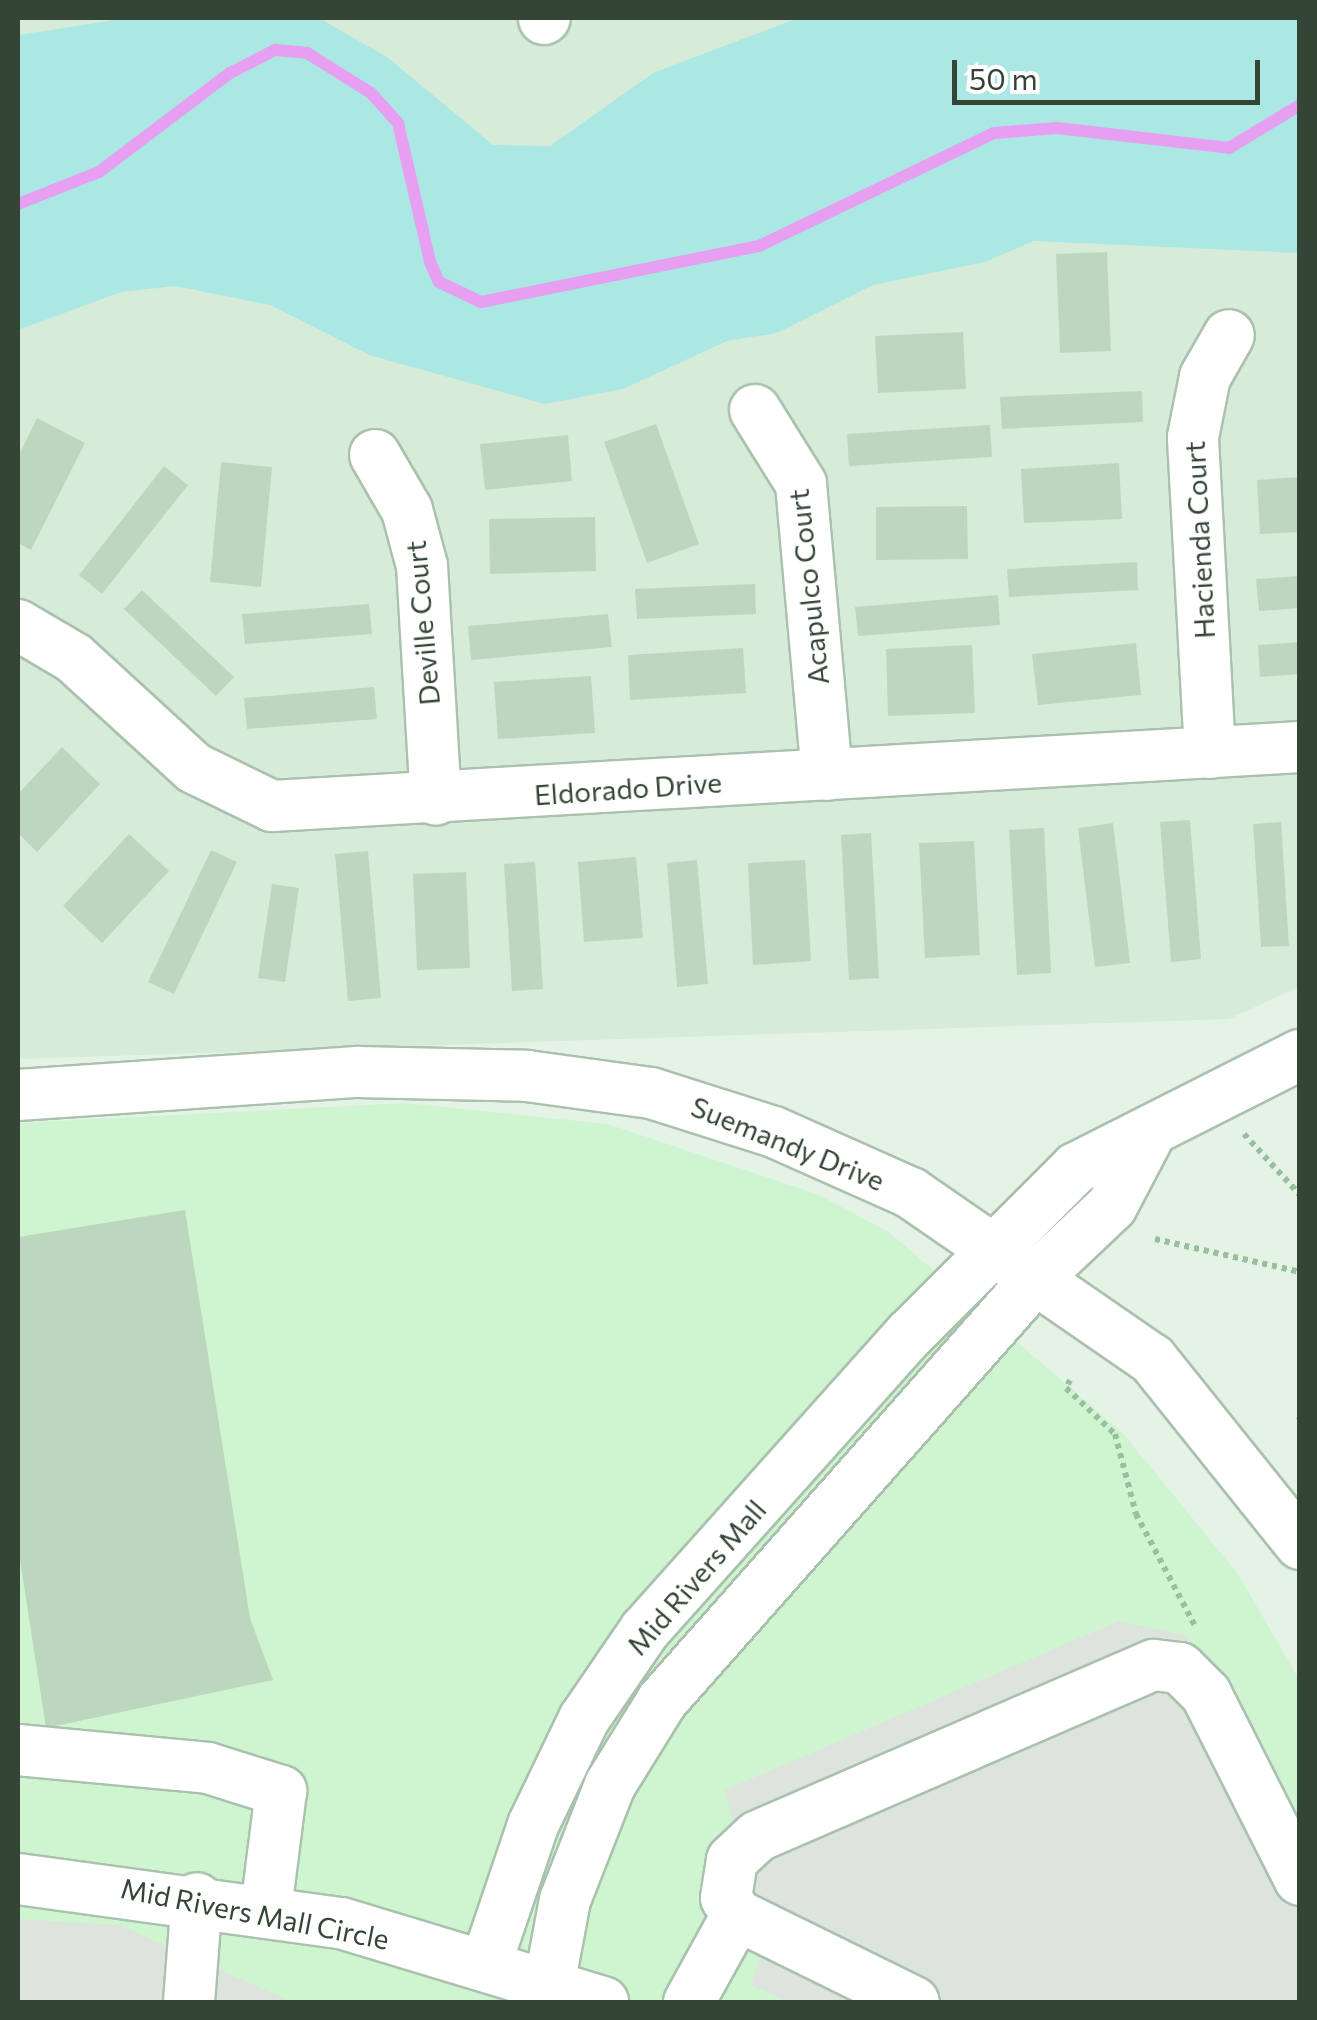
<!DOCTYPE html>
<style>
body{margin:0}
#map{position:relative;width:1317px;height:2020px;overflow:hidden;background:#e5f3e7;font-family:Commissioner,sans-serif}
div>[style]{position:absolute}
.residential>*{inset:0;background:#d7ebd9}
.commercial>*{inset:0;background:#cff5d0}
.green>*{inset:0;background:#ace8e3}
.parking>*{inset:0;background:#dde3dd}
.stream>*{height:12px;margin:-6px;padding:0 6px;transform-origin:6px;border-radius:6px;background:#e69ff1}
.building>*{inset:0;background:#bdd7bf}
.path>*{height:6px;margin-top:-3px;transform-origin:0;background:repeating-linear-gradient(90deg,#98c09c 0 5px,transparent 0 10px)}
.roads{filter:drop-shadow(2px 0 #aac1ad) drop-shadow(-2px 0 #aac1ad) drop-shadow(0 2px #aac1ad) drop-shadow(0 -2px #aac1ad)}
.minor>*{height:50px;margin:-25px;padding:0 25px;transform-origin:25px;border-radius:25px;background:#fff}
span{translate:-50% -50%;white-space:nowrap;text-align:center;line-height:1.15;-webkit-text-stroke:8px #fff;paint-order:stroke}
.street-label{font-size:28px;color:#344535}
.frame{position:absolute;inset:0;border:20px solid #344535;pointer-events:none}
.scale{position:absolute;left:952px;top:60px;width:308px;height:45px;box-sizing:border-box;border:5px solid #344535;border-top:0;padding-left:12px;font-size:30px;line-height:35px;white-space:nowrap;color:#344535;-webkit-text-stroke:8px #fff;paint-order:stroke}
</style>
<div id="map">
<div class="residential">
<i style="clip-path:polygon(18px 18px,1299px 18px,1299px 987px,1229px 1019px,18px 1059px)"></i>
</div>
<div class="commercial">
<i style="clip-path:polygon(405px 1103px,608px 1124px,817px 1194px,889px 1232px,1122px 1432px,1238px 1574px,1299px 1679px,1299px 2002px,18px 2002px,18px 1123px)"></i>
</div>
<div class="green">
<i style="clip-path:polygon(128px 18px,319px 18px,387px 57px,493px 145px,550px 146px,653px 73px,798px 18px,1299px 18px,1299px 253px,1034px 241px,985px 262px,873px 285px,777px 333px,727px 341px,623px 389px,545px 404px,369px 355px,270px 305px,175px 286px,121px 292px,18px 330px,18px 35px)"></i>
</div>
<div class="parking">
<i style="clip-path:polygon(1119px 1621px,1188px 1636px,1299px 1845px,1299px 2002px,788px 2002px,751px 1985px,760px 1958px,707px 1908px,734px 1828px,725px 1790px)"></i>
<i style="clip-path:polygon(18px 1919px,119px 1925px,292px 2002px,18px 2002px)"></i>
</div>
<div class="stream">
<i style="left:18px;top:204px;width:87px;rotate:-21.6deg"></i>
<i style="left:99px;top:172px;width:164px;rotate:-37.1deg"></i>
<i style="left:230px;top:73px;width:51px;rotate:-27.1deg"></i>
<i style="left:275px;top:50px;width:32px;rotate:5deg"></i>
<i style="left:307px;top:53px;width:75px;rotate:32deg"></i>
<i style="left:371px;top:93px;width:40px;rotate:48deg"></i>
<i style="left:398px;top:123px;width:143px;rotate:77deg"></i>
<i style="left:430px;top:262px;width:22px;rotate:66deg"></i>
<i style="left:439px;top:282px;width:47px;rotate:25.5deg"></i>
<i style="left:481px;top:302px;width:284px;rotate:-11.4deg"></i>
<i style="left:759px;top:246px;width:261px;rotate:-25.7deg"></i>
<i style="left:994px;top:133px;width:63px;rotate:-4.5deg"></i>
<i style="left:1057px;top:128px;width:173px;rotate:6.6deg"></i>
<i style="left:1229px;top:148px;width:83px;rotate:-31.2deg"></i>
</div>
<div class="building">
<i style="clip-path:polygon(1107px 252px,1111px 351px,1060px 353px,1056px 254px)"></i>
<i style="clip-path:polygon(963px 332px,966px 389px,878px 393px,875px 336px)"></i>
<i style="clip-path:polygon(1142px 391px,1143px 422px,1002px 429px,1000px 397px)"></i>
<i style="clip-path:polygon(37px 418px,85px 443px,31px 550px,18px 543px,18px 457px)"></i>
<i style="clip-path:polygon(656px 424px,699px 544px,647px 563px,604px 442px)"></i>
<i style="clip-path:polygon(990px 425px,992px 457px,849px 466px,847px 434px)"></i>
<i style="clip-path:polygon(568px 435px,572px 481px,485px 490px,480px 444px)"></i>
<i style="clip-path:polygon(221px 462px,272px 467px,261px 587px,210px 582px)"></i>
<i style="clip-path:polygon(1119px 463px,1122px 519px,1024px 523px,1021px 469px)"></i>
<i style="clip-path:polygon(164px 466px,188px 485px,102px 594px,79px 575px)"></i>
<i style="clip-path:polygon(1300px 477px,1300px 532px,1260px 534px,1257px 480px)"></i>
<i style="clip-path:polygon(967px 506px,968px 559px,876px 560px,876px 507px)"></i>
<i style="clip-path:polygon(595px 517px,596px 571px,490px 574px,489px 519px)"></i>
<i style="clip-path:polygon(1137px 562px,1138px 590px,1009px 597px,1007px 569px)"></i>
<i style="clip-path:polygon(1300px 576px,1300px 608px,1259px 611px,1256px 579px)"></i>
<i style="clip-path:polygon(755px 584px,756px 614px,637px 619px,635px 589px)"></i>
<i style="clip-path:polygon(142px 590px,234px 677px,216px 696px,124px 609px)"></i>
<i style="clip-path:polygon(998px 595px,1000px 625px,858px 636px,855px 607px)"></i>
<i style="clip-path:polygon(369px 604px,372px 634px,245px 644px,242px 614px)"></i>
<i style="clip-path:polygon(608px 614px,612px 647px,471px 660px,468px 626px)"></i>
<i style="clip-path:polygon(1300px 642px,1300px 674px,1260px 677px,1258px 645px)"></i>
<i style="clip-path:polygon(1136px 643px,1141px 695px,1038px 705px,1032px 654px)"></i>
<i style="clip-path:polygon(972px 645px,975px 713px,888px 716px,886px 649px)"></i>
<i style="clip-path:polygon(743px 648px,746px 693px,630px 700px,628px 655px)"></i>
<i style="clip-path:polygon(591px 676px,595px 733px,498px 739px,494px 682px)"></i>
<i style="clip-path:polygon(374px 687px,377px 719px,247px 729px,244px 698px)"></i>
<i style="clip-path:polygon(62px 747px,100px 784px,37px 852px,18px 833px,18px 794px)"></i>
<i style="clip-path:polygon(1190px 820px,1201px 959px,1171px 962px,1160px 822px)"></i>
<i style="clip-path:polygon(1281px 822px,1289px 946px,1261px 947px,1253px 824px)"></i>
<i style="clip-path:polygon(1113px 823px,1130px 963px,1095px 967px,1078px 828px)"></i>
<i style="clip-path:polygon(1044px 828px,1051px 973px,1017px 975px,1009px 830px)"></i>
<i style="clip-path:polygon(871px 833px,879px 978px,849px 980px,841px 835px)"></i>
<i style="clip-path:polygon(129px 834px,169px 871px,102px 943px,63px 906px)"></i>
<i style="clip-path:polygon(974px 841px,980px 955px,925px 958px,919px 843px)"></i>
<i style="clip-path:polygon(211px 850px,237px 862px,174px 994px,148px 982px)"></i>
<i style="clip-path:polygon(368px 851px,381px 998px,348px 1001px,335px 854px)"></i>
<i style="clip-path:polygon(636px 857px,643px 938px,584px 942px,578px 862px)"></i>
<i style="clip-path:polygon(697px 860px,708px 984px,677px 987px,667px 863px)"></i>
<i style="clip-path:polygon(805px 860px,811px 961px,753px 965px,748px 863px)"></i>
<i style="clip-path:polygon(535px 862px,543px 989px,512px 991px,504px 864px)"></i>
<i style="clip-path:polygon(466px 872px,470px 968px,417px 970px,413px 874px)"></i>
<i style="clip-path:polygon(272px 884px,299px 888px,285px 982px,258px 978px)"></i>
<i style="clip-path:polygon(185px 1210px,250px 1618px,273px 1680px,46px 1728px,18px 1547px,18px 1237px)"></i>
</div>
<div class="path">
<i style="left:1244px;top:1134px;width:83px;rotate:47.4deg"></i>
<i style="left:1155px;top:1239px;width:149px;rotate:12.8deg"></i>
<i style="left:1070px;top:1380px;width:9px;rotate:117deg"></i>
<i style="left:1066px;top:1388px;width:67px;rotate:43.2deg"></i>
<i style="left:1115px;top:1434px;width:83px;rotate:75.3deg"></i>
<i style="left:1136px;top:1514px;width:129px;rotate:62.2deg"></i>
<i style="left:1297px;top:1421px;width:3px;rotate:-18deg"></i>
</div>
<div class="roads">
<div class="minor">
<i style="left:544px;top:19px;width:1px;rotate:-45deg"></i>
<i style="left:755px;top:410px;width:87px;rotate:58.1deg"></i>
<i style="left:801px;top:484px;width:292px;rotate:84.9deg"></i>
<i style="left:375px;top:455px;width:64px;rotate:59.8deg"></i>
<i style="left:407px;top:510px;width:58px;rotate:75deg"></i>
<i style="left:422px;top:566px;width:234px;rotate:86.6deg"></i>
<i style="left:18px;top:625px;width:65px;rotate:30.5deg"></i>
<i style="left:74px;top:658px;width:163px;rotate:42.5deg"></i>
<i style="left:194px;top:768px;width:87px;rotate:26deg"></i>
<i style="left:272px;top:806px;width:1030px;rotate:-3.28deg"></i>
<i style="left:1210px;top:753px;width:316px;rotate:-93.1deg"></i>
<i style="left:1193px;top:437px;width:61px;rotate:-78.7deg"></i>
<i style="left:1205px;top:377px;width:48px;rotate:-60.3deg"></i>
<i style="left:18px;top:1095px;width:340px;rotate:-3.9deg"></i>
<i style="left:357px;top:1072px;width:170px;rotate:1.3deg"></i>
<i style="left:527px;top:1076px;width:125px;rotate:7.8deg"></i>
<i style="left:651px;top:1093px;width:129px;rotate:17.6deg"></i>
<i style="left:774px;top:1132px;width:150px;rotate:24deg"></i>
<i style="left:911px;top:1193px;width:293px;rotate:34.6deg"></i>
<i style="left:1152px;top:1359px;width:237px;rotate:51.3deg"></i>
<i style="left:18px;top:1750px;width:191px;rotate:5.4deg"></i>
<i style="left:208px;top:1768px;width:77px;rotate:17.5deg"></i>
<i style="left:281px;top:1791px;width:120px;rotate:97.2deg"></i>
<i style="left:18px;top:1879px;width:326px;rotate:7.8deg"></i>
<i style="left:341px;top:1923px;width:274px;rotate:16.8deg"></i>
<i style="left:737px;top:1915px;width:20px;rotate:-123deg"></i>
<i style="left:726px;top:1898px;width:38px;rotate:-81deg"></i>
<i style="left:732px;top:1860px;width:35px;rotate:-43deg"></i>
<i style="left:758px;top:1836px;width:431px;rotate:-23.4deg"></i>
<i style="left:1154px;top:1665px;width:26px;rotate:7deg"></i>
<i style="left:1180px;top:1668px;width:37px;rotate:45deg"></i>
<i style="left:1206px;top:1694px;width:208px;rotate:63.2deg"></i>
<i style="left:486px;top:1964px;width:147px;rotate:-71.3deg"></i>
<i style="left:533px;top:1825px;width:118px;rotate:-64.3deg"></i>
<i style="left:584px;top:1719px;width:108px;rotate:-55.6deg"></i>
<i style="left:645px;top:1630px;width:397px;rotate:-48.2deg"></i>
<i style="left:910px;top:1334px;width:235px;rotate:-45deg"></i>
<i style="left:1076px;top:1168px;width:251px;rotate:-26.8deg"></i>
<i style="left:550px;top:1980px;width:81px;rotate:-79.4deg"></i>
<i style="left:565px;top:1900px;width:123px;rotate:-68.6deg"></i>
<i style="left:610px;top:1785px;width:99px;rotate:-58.2deg"></i>
<i style="left:662px;top:1701px;width:569px;rotate:-48.49deg"></i>
<i style="left:1039px;top:1275px;width:100px;rotate:-43.4deg"></i>
<i style="left:1112px;top:1206px;width:76px;rotate:-62.4deg"></i>
<i style="left:189px;top:2002px;width:104px;rotate:-85.6deg"></i>
<i style="left:689px;top:2002px;width:99px;rotate:-61.1deg"></i>
<i style="left:737px;top:1915px;width:197px;rotate:26.2deg"></i>
</div>
</div>
<div class="street-label">
<span style="left:1199px;top:540px;rotate:-93deg">Hacienda Court</span>
<span style="left:808px;top:587px;rotate:-96deg">Acapulco Court</span>
<span style="left:422px;top:623px;rotate:-95deg">Deville Court</span>
<span style="left:628px;top:788px;rotate:-4deg">Eldorado Drive</span>
<span style="left:788px;top:1143px;rotate:22deg">Suemandy Drive</span>
<span style="left:696px;top:1577px;rotate:-49deg">Mid Rivers Mall</span>
<span style="left:255px;top:1913px;rotate:11deg">Mid Rivers Mall Circle</span>
</div>
<div class="frame"></div>
<div class="scale">50 m</div>
</div>
